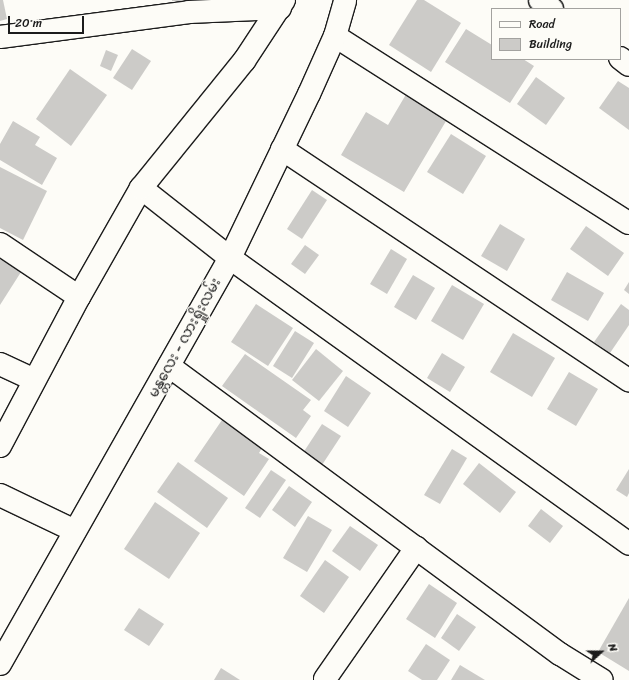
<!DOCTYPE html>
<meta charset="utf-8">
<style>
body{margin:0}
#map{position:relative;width:629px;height:680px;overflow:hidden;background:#fdfcf7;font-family:Sriracha,"Noto Sans Myanmar",sans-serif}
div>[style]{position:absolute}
.building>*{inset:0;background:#cccbc8}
.roads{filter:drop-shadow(1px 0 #1c1c1c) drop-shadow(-1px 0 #1c1c1c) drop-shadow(0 1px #1c1c1c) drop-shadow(0 -1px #1c1c1c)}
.minor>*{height:22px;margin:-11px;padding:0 11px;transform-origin:11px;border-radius:11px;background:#fdfcf7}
.trunk>*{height:22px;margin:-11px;padding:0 11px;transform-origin:11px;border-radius:11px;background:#fdfcf7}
span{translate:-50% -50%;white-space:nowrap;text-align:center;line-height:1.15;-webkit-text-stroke:3px #fdfcf7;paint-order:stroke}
.street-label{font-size:14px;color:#1c1c1c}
.legend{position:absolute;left:491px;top:8px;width:130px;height:52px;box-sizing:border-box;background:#fdfcf7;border:1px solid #a3a29f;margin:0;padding:5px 7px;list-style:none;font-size:12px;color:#1c1c1c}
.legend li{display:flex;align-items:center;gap:8px;height:20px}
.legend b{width:20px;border:1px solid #a3a29f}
.north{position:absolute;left:581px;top:632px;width:40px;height:40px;-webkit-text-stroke:3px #fdfcf7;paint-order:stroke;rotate:69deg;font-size:11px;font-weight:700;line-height:16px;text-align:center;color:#1c1c1c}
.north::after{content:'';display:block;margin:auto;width:14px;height:18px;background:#1c1c1c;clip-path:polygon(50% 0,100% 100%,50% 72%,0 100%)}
.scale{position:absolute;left:8px;top:16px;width:76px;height:18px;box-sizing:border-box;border:2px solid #1c1c1c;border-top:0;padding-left:5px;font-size:12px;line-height:14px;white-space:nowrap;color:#1c1c1c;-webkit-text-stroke:3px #fdfcf7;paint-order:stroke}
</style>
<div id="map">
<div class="building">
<i style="clip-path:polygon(0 0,3px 0,7px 19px,0 21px)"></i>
<i style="clip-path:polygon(172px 0,188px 0,187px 2px,172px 1px)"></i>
<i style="clip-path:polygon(417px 0,424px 0,461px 23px,431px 72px,389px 45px)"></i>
<i style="clip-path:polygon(466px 29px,492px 45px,492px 59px,523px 59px,534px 66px,510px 103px,445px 62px)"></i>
<i style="clip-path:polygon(132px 49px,151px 61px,132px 90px,113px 78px)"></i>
<i style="clip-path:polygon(106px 50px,118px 55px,111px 71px,100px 66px)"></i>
<i style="clip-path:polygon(70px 69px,107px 95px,71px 146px,36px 119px)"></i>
<i style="clip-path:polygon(536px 77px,565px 98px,546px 125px,517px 104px)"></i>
<i style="clip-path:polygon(618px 81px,629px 88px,629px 130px,599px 108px)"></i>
<i style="clip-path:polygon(408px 91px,449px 116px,404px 192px,341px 155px,366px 112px,388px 125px)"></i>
<i style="clip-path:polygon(13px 121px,40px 137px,35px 145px,57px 158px,42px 185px,0 160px,0 144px)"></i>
<i style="clip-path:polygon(451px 134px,486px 156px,463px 194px,427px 172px)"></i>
<i style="clip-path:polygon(0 167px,47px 191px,23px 240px,0 228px)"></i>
<i style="clip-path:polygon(312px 190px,327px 200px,302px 239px,287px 229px)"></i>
<i style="clip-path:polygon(500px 224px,525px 239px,507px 271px,481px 256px)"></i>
<i style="clip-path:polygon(586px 226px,624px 253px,608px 276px,570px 249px)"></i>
<i style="clip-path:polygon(305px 245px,319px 255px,305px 274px,291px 264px)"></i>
<i style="clip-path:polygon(391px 249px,407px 259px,387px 294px,370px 284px)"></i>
<i style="clip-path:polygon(0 259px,21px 272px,0 305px)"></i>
<i style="clip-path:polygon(567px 272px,604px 293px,588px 321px,551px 300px)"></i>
<i style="clip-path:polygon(413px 275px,435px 288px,416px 320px,394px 307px)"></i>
<i style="clip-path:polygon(629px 282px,629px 294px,624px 290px)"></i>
<i style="clip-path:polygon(452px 285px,484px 304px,463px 340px,431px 321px)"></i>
<i style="clip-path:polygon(256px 304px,293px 328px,268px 366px,231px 342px)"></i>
<i style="clip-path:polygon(621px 304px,629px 310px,629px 325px,610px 353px,594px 342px)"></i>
<i style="clip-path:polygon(295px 331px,314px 343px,292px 378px,273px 366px)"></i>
<i style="clip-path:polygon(513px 333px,555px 358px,532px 397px,490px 372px)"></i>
<i style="clip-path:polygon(316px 349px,343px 371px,319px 401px,292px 380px)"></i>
<i style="clip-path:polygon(442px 353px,465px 367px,450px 392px,427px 378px)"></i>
<i style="clip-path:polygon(245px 354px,311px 400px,303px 410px,311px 416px,296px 438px,222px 386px)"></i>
<i style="clip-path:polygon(569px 372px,598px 389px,576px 426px,547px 409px)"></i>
<i style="clip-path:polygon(346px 376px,371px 393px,348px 427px,324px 411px)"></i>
<i style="clip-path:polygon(222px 420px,262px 448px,259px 453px,269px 459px,244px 496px,194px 461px)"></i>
<i style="clip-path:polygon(322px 424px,341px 436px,322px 465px,303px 453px)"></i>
<i style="clip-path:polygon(452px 449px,467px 458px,440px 504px,424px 495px)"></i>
<i style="clip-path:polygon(178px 462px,228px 498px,207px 528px,157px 492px)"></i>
<i style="clip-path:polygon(479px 463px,516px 492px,500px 513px,463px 484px)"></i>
<i style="clip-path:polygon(629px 469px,629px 493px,627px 497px,616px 490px)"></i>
<i style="clip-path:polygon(271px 470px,286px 480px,260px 518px,245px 508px)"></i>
<i style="clip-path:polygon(289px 486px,312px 502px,295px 527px,272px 510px)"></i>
<i style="clip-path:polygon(155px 502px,200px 533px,169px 579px,124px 549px)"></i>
<i style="clip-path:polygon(541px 509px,563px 526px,550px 543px,528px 526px)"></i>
<i style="clip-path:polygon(308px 516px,332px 530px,307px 572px,283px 558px)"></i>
<i style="clip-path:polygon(350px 526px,378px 545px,360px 571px,332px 551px)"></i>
<i style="clip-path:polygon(325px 560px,349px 577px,324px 613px,300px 596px)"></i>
<i style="clip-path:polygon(429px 584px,457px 603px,435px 638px,406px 619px)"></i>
<i style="clip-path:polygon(629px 598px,629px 671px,598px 652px)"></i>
<i style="clip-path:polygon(139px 608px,164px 624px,149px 646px,124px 630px)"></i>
<i style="clip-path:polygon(457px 614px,476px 627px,459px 651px,441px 638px)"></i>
<i style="clip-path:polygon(426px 644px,450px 660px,437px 680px,422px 680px,408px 671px)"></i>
<i style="clip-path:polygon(460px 665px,485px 680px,451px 680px)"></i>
<i style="clip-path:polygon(221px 668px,240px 680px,214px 680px)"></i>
</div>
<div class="roads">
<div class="minor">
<i style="left:540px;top:0;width:15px;rotate:37deg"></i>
<i style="left:335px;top:36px;width:348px;rotate:32.5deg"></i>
<i style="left:0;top:37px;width:191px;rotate:-7.5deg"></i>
<i style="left:189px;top:12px;width:91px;rotate:-2.5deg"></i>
<i style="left:620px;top:58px;width:11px;rotate:38deg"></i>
<i style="left:282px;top:149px;width:417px;rotate:33.7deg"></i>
<i style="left:141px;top:188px;width:113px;rotate:38.2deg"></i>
<i style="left:230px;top:258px;width:491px;rotate:35.6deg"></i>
<i style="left:0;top:244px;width:95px;rotate:33.9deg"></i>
<i style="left:0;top:364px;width:38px;rotate:25deg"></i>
<i style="left:169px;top:366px;width:486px;rotate:36.4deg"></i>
<i style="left:560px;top:654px;width:49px;rotate:31.8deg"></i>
<i style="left:0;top:495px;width:83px;rotate:25.6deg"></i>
<i style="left:325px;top:679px;width:160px;rotate:-55.2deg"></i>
</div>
<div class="trunk">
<i style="left:0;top:446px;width:169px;rotate:-62.1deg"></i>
<i style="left:79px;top:297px;width:125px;rotate:-60.4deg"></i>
<i style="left:141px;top:188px;width:164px;rotate:-51deg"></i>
<i style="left:244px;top:61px;width:73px;rotate:-56.7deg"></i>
<i style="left:0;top:664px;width:467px;rotate:-60.5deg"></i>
<i style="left:230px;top:258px;width:182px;rotate:-64.3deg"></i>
<i style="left:309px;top:94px;width:64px;rotate:-65.9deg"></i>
<i style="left:335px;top:36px;width:37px;rotate:-74deg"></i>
</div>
</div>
<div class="street-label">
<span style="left:185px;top:338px;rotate:-61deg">မန္တလေး - လားရှိုးလမ်း</span>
</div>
<ul class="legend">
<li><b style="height:5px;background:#fdfcf7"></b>Road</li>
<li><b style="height:11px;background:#cccbc8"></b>Building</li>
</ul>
<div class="north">N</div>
<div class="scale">20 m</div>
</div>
